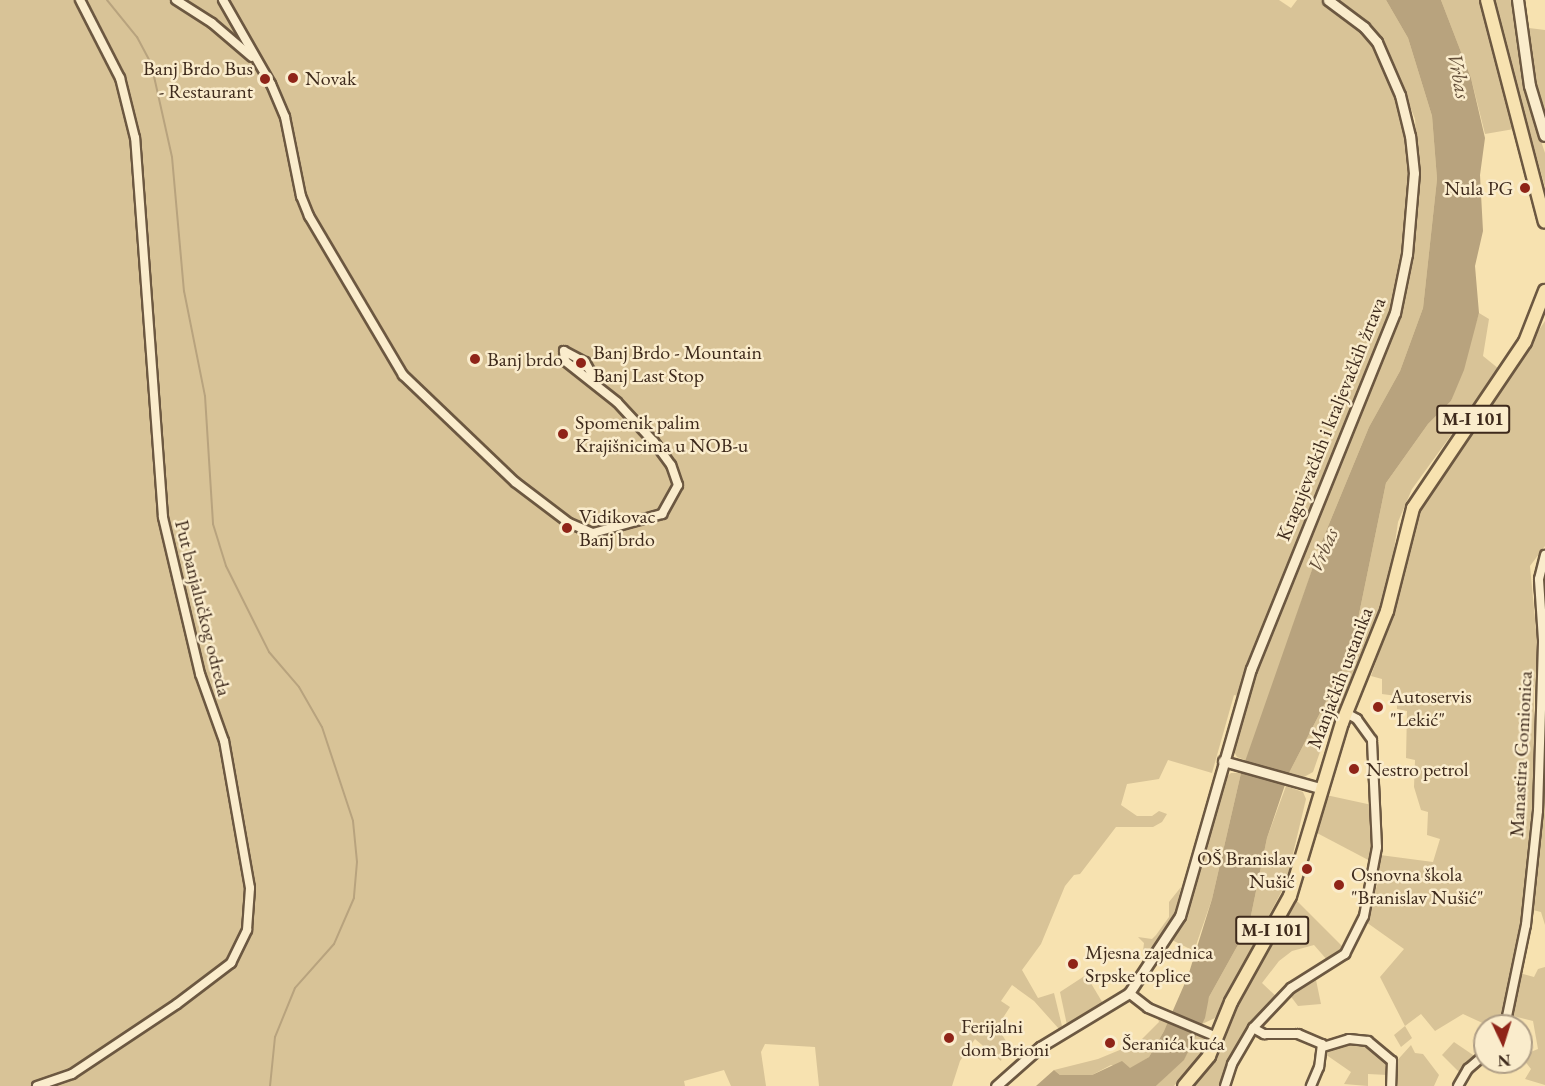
<!DOCTYPE html>
<meta charset="utf-8">
<style>
body{margin:0}
#map{position:relative;width:1545px;height:1086px;overflow:hidden;background:#f7e2b0;font-family:"EB Garamond",serif}
div>[style]{position:absolute}
.green>*{inset:0;background:#d8c397}
.water>*{inset:0;background:#b8a37e}
.stream>*{height:2px;margin:-1px;padding:0 1px;transform-origin:1px;border-radius:1px;background:#b8a37e}
.roads{filter:drop-shadow(2px 0 #6c5841) drop-shadow(-2px 0 #6c5841) drop-shadow(0 2px #6c5841) drop-shadow(0 -2px #6c5841)}
.minor>*{height:8px;margin:-4px;padding:0 4px;transform-origin:4px;border-radius:4px;background:#faeccc}
.tertiary>*{height:9px;margin:-4.5px;padding:0 4.5px;transform-origin:4.5px;border-radius:4.5px;background:#faeccc}
.secondary>*{height:10px;margin:-5px;padding:0 5px;transform-origin:5px;border-radius:5px;background:#faeccc}
.primary>*{height:12px;margin:-6px;padding:0 6px;transform-origin:6px;border-radius:6px;background:#f7e2b0}
.dots>*{width:16px;height:16px;translate:-50% -50%;box-sizing:border-box;border:3px solid #faeccc;border-radius:50%}
span{translate:-50% -50%;white-space:nowrap;text-align:center;line-height:1.15;-webkit-text-stroke:5px #faeccc;paint-order:stroke}
.shield-label span{padding:2px 4px;background:#faeccc;border:2px solid;border-radius:4px;-webkit-text-stroke-width:0}
.shield-label{font-size:18px;color:#3e2a1c;font-weight:700}
.poi-label{font-size:20px;color:#3e2a1c}
.right{translate:-100% -50%;text-align:right}
.left{translate:0 -50%;text-align:left}
.street-label{font-size:20px;color:#3e2a1c}
.water-label{font-size:21px;color:#634e39;font-style:italic}
.north{position:absolute;left:1473px;top:1014px;width:60px;height:60px;box-sizing:border-box;background:#faeccc;border:2px solid #af9e86;border-radius:50%;rotate:176deg;font-size:16px;font-weight:700;line-height:24px;text-align:center;color:#3e2a1c}
.north::after{content:'';display:block;margin:auto;width:21px;height:27px;background:#8f2418;clip-path:polygon(50% 0,100% 100%,50% 72%,0 100%)}
</style>
<div id="map">
<div class="green">
<i style="clip-path:polygon(0 0,1279px 0,1291px 8px,1297px 0,1321px 0,1359px 30px,1380px 57px,1407px 136px,1409px 171px,1418px 170px,1415px 119px,1390px 55px,1366px 22px,1336px 0,1386px 0,1408px 38px,1432px 116px,1437px 179px,1423px 308px,1400px 371px,1369px 427px,1322px 541px,1247px 761px,1237px 757px,1232px 748px,1249px 698px,1234px 695px,1212px 773px,1168px 760px,1159px 779px,1127px 784px,1121px 805px,1137px 816px,1152px 816px,1159px 811px,1167px 814px,1162px 822px,1153px 827px,1116px 827px,1080px 874px,1074px 875px,1065px 886px,1041px 944px,1022px 970px,1038px 998px,1054px 993px,1062px 1026px,1059px 1029px,1034px 1001px,1012px 985px,1001px 1001px,1010px 1007px,997px 1027px,1006px 1041px,1001px 1061px,975px 1039px,960px 1061px,952px 1086px,819px 1086px,815px 1047px,765px 1044px,761px 1052px,766px 1086px,731px 1086px,724px 1070px,684px 1081px,685px 1086px,0 1086px)"></i>
<i style="clip-path:polygon(1441px 0,1481px 0,1514px 129px,1485px 134px,1471px 78px)"></i>
<i style="clip-path:polygon(1493px 0,1511px 0,1527px 99px,1545px 153px,1545px 187px)"></i>
<i style="clip-path:polygon(1529px 28px,1545px 30px,1545px 119px,1532px 68px)"></i>
<i style="clip-path:polygon(1479px 313px,1489px 319px,1483px 356px,1499px 369px,1412px 489px,1398px 522px,1387px 598px,1345px 702px,1328px 729px,1313px 772px,1304px 777px,1289px 773px,1351px 653px,1386px 483px,1428px 424px,1451px 401px)"></i>
<i style="clip-path:polygon(1545px 321px,1545px 546px,1530px 566px,1538px 651px,1534px 691px,1534px 793px,1521px 916px,1501px 1026px,1489px 1026px,1463px 1014px,1435px 1031px,1421px 1014px,1405px 1026px,1412px 1038px,1401px 1047px,1394px 1035px,1405px 1026px,1380px 977px,1404px 949px,1366px 922px,1378px 882px,1380px 855px,1433px 862px,1440px 839px,1427px 835px,1428px 812px,1421px 810px,1414px 787px,1415px 760px,1406px 758px,1407px 711px,1397px 709px,1397px 696px,1382px 694px,1382px 679px,1371px 676px,1392px 616px,1415px 514px)"></i>
<i style="clip-path:polygon(1545px 664px,1545px 925px,1541px 912px,1529px 909px,1531px 875px,1545px 797px)"></i>
<i style="clip-path:polygon(1231px 773px,1241px 773px,1212px 899px,1194px 951px,1172px 940px,1188px 911px,1223px 780px)"></i>
<i style="clip-path:polygon(1286px 786px,1303px 792px,1306px 799px,1286px 883px,1215px 1018px,1200px 1025px,1209px 997px,1249px 925px,1267px 838px)"></i>
<i style="clip-path:polygon(1326px 795px,1372px 805px,1374px 863px,1317px 833px)"></i>
<i style="clip-path:polygon(1181px 887px,1175px 913px,1150px 951px,1143px 951px,1144px 943px,1138px 937px,1152px 939px,1156px 935px,1169px 917px,1169px 902px)"></i>
<i style="clip-path:polygon(1297px 901px,1345px 949px,1328px 961px,1314px 945px,1292px 951px,1279px 961px,1262px 983px,1278px 998px,1250px 1026px,1228px 1067px,1223px 1086px,1193px 1086px,1210px 1066px,1235px 1007px)"></i>
<i style="clip-path:polygon(1545px 967px,1545px 1085px,1525px 1079px,1531px 1069px,1521px 1056px,1538px 1049px,1533px 1021px,1509px 1015px,1519px 973px,1534px 977px,1538px 969px)"></i>
<i style="clip-path:polygon(1086px 975px,1104px 1005px,1067px 1025px,1060px 992px)"></i>
<i style="clip-path:polygon(1315px 975px,1321px 1004px,1298px 1006px,1289px 994px)"></i>
<i style="clip-path:polygon(1157px 1016px,1169px 1021px,1164px 1031px,1149px 1057px,1130px 1069px,1111px 1065px,1092px 1075px,1060px 1075px,1054px 1070px,1098px 1059px,1139px 1042px,1159px 1022px)"></i>
<i style="clip-path:polygon(1198px 1032px,1207px 1042px,1200px 1056px,1174px 1086px,1156px 1086px,1184px 1059px)"></i>
<i style="clip-path:polygon(1349px 1041px,1368px 1044px,1389px 1062px,1388px 1075px,1368px 1074px,1368px 1086px,1344px 1084px,1351px 1072px,1325px 1054px)"></i>
<i style="clip-path:polygon(1454px 1042px,1476px 1057px,1460px 1073px,1442px 1055px)"></i>
<i style="clip-path:polygon(1411px 1045px,1415px 1053px,1423px 1054px,1439px 1075px,1434px 1086px,1395px 1086px,1393px 1065px)"></i>
</div>
<div class="water">
<i style="clip-path:polygon(1386px 0,1441px 0,1471px 78px,1485px 138px,1480px 175px,1483px 231px,1475px 266px,1479px 313px,1464px 370px,1451px 401px,1428px 424px,1386px 483px,1351px 653px,1289px 773px,1267px 838px,1249px 925px,1209px 997px,1205px 1018px,1184px 1060px,1156px 1086px,1036px 1086px,1054px 1070px,1060px 1075px,1092px 1075px,1122px 1061px,1130px 1068px,1149px 1057px,1164px 1031px,1188px 976px,1212px 899px,1241px 773px,1322px 541px,1369px 427px,1400px 371px,1423px 308px,1437px 179px,1432px 116px,1408px 38px)"></i>
</div>
<div class="stream">
<i style="left:107px;top:0;width:48px;rotate:51deg"></i>
<i style="left:137px;top:37px;width:30px;rotate:62deg"></i>
<i style="left:151px;top:63px;width:96px;rotate:77.4deg"></i>
<i style="left:172px;top:157px;width:135px;rotate:84.9deg"></i>
<i style="left:184px;top:291px;width:107px;rotate:78.7deg"></i>
<i style="left:205px;top:396px;width:128px;rotate:86.4deg"></i>
<i style="left:213px;top:524px;width:44px;rotate:72.8deg"></i>
<i style="left:226px;top:566px;width:96px;rotate:63.4deg"></i>
<i style="left:269px;top:652px;width:46px;rotate:49.4deg"></i>
<i style="left:299px;top:687px;width:46px;rotate:60.1deg"></i>
<i style="left:322px;top:727px;width:99px;rotate:71.7deg"></i>
<i style="left:353px;top:821px;width:41px;rotate:84.4deg"></i>
<i style="left:357px;top:862px;width:36px;rotate:95deg"></i>
<i style="left:354px;top:898px;width:50px;rotate:113.5deg"></i>
<i style="left:334px;top:944px;width:59px;rotate:131.6deg"></i>
<i style="left:295px;top:988px;width:53px;rotate:112.2deg"></i>
<i style="left:275px;top:1037px;width:49px;rotate:95.8deg"></i>
</div>
<div class="roads">
<div class="minor">
<i style="left:176px;top:0;width:43px;rotate:32.6deg"></i>
<i style="left:212px;top:23px;width:52px;rotate:40.4deg"></i>
<i style="left:223px;top:0;width:97px;rotate:60.3deg"></i>
<i style="left:271px;top:84px;width:36px;rotate:67deg"></i>
<i style="left:285px;top:117px;width:81px;rotate:78.6deg"></i>
<i style="left:301px;top:196px;width:22px;rotate:68deg"></i>
<i style="left:309px;top:216px;width:185px;rotate:59.4deg"></i>
<i style="left:403px;top:375px;width:155px;rotate:43.7deg"></i>
<i style="left:515px;top:482px;width:68px;rotate:37.2deg"></i>
<i style="left:569px;top:523px;width:26px;rotate:23deg"></i>
<i style="left:593px;top:533px;width:72px;rotate:-15.4deg"></i>
<i style="left:662px;top:514px;width:33px;rotate:-61deg"></i>
<i style="left:678px;top:485px;width:21px;rotate:-109deg"></i>
<i style="left:671px;top:465px;width:29px;rotate:-126deg"></i>
<i style="left:654px;top:442px;width:54px;rotate:-132.8deg"></i>
<i style="left:617px;top:402px;width:66px;rotate:-141.7deg"></i>
<i style="left:565px;top:361px;width:10px;rotate:-96deg"></i>
<i style="left:564px;top:351px;width:24px;rotate:28deg"></i>
<i style="left:585px;top:362px;width:25px;rotate:61deg"></i>
<i style="left:1129px;top:993px;width:24px;rotate:38deg"></i>
<i style="left:1148px;top:1008px;width:75px;rotate:22.8deg"></i>
<i style="left:1505px;top:1026px;width:103px;rotate:-78.3deg"></i>
<i style="left:1526px;top:925px;width:115px;rotate:-84deg"></i>
<i style="left:1538px;top:811px;width:171px;rotate:-88.3deg"></i>
<i style="left:1543px;top:640px;width:61px;rotate:-93.8deg"></i>
<i style="left:1539px;top:579px;width:25px;rotate:-76deg"></i>
<i style="left:1253px;top:1028px;width:13px;rotate:29deg"></i>
<i style="left:1264px;top:1034px;width:34px"></i>
<i style="left:1298px;top:1034px;width:26px;rotate:23deg"></i>
<i style="left:1322px;top:1044px;width:23px;rotate:97deg"></i>
<i style="left:1319px;top:1067px;width:21px;rotate:113deg"></i>
<i style="left:1323px;top:1047px;width:27px;rotate:-17deg"></i>
<i style="left:1349px;top:1039px;width:19px;rotate:6deg"></i>
<i style="left:1368px;top:1041px;width:31px;rotate:40deg"></i>
<i style="left:1392px;top:1061px;width:25px;rotate:92deg"></i>
<i style="left:37px;top:1086px;width:37px;rotate:-19deg"></i>
<i style="left:72px;top:1074px;width:126px;rotate:-33.7deg"></i>
<i style="left:177px;top:1004px;width:68px;rotate:-37.2deg"></i>
<i style="left:231px;top:963px;width:37px;rotate:-64deg"></i>
<i style="left:247px;top:930px;width:42px;rotate:-85.9deg"></i>
<i style="left:250px;top:888px;width:149px;rotate:-100deg"></i>
<i style="left:224px;top:741px;width:71px;rotate:-109.7deg"></i>
<i style="left:200px;top:674px;width:161px;rotate:-103.3deg"></i>
<i style="left:163px;top:517px;width:380px;rotate:-94.2deg"></i>
<i style="left:135px;top:138px;width:62px;rotate:-104deg"></i>
<i style="left:120px;top:78px;width:88px;rotate:-117.1deg"></i>
<i style="left:1225px;top:1086px;width:23px;rotate:-72deg"></i>
<i style="left:1232px;top:1064px;width:42px;rotate:-59.7deg"></i>
<i style="left:1253px;top:1028px;width:55px;rotate:-46.5deg"></i>
<i style="left:1291px;top:988px;width:64px;rotate:-32.2deg"></i>
<i style="left:1345px;top:954px;width:42px;rotate:-63.4deg"></i>
<i style="left:1364px;top:916px;width:70px;rotate:-79.3deg"></i>
<i style="left:1377px;top:847px;width:107px;rotate:-92.7deg"></i>
<i style="left:1372px;top:740px;width:26px;rotate:-126deg"></i>
<i style="left:1357px;top:719px;width:13px;rotate:-151deg"></i>
<i style="left:1458px;top:1086px;width:20px;rotate:-60deg"></i>
<i style="left:1468px;top:1069px;width:23px;rotate:-41deg"></i>
</div>
<div class="tertiary">
<i style="left:1223px;top:761px;width:101px;rotate:15.6deg"></i>
<i style="left:996px;top:1086px;width:59px;rotate:-41.6deg"></i>
<i style="left:1040px;top:1047px;width:104px;rotate:-31.2deg"></i>
<i style="left:1129px;top:993px;width:92px;rotate:-56.5deg"></i>
<i style="left:1180px;top:916px;width:257px;rotate:-74deg"></i>
<i style="left:1251px;top:669px;width:384px;rotate:-68deg"></i>
<i style="left:1395px;top:313px;width:60px;rotate:-78.5deg"></i>
<i style="left:1407px;top:254px;width:81px;rotate:-85.1deg"></i>
<i style="left:1414px;top:173px;width:37px;rotate:-96deg"></i>
<i style="left:1410px;top:136px;width:42px;rotate:-103.7deg"></i>
<i style="left:1400px;top:95px;width:58px;rotate:-113.5deg"></i>
<i style="left:1377px;top:42px;width:20px;rotate:-131deg"></i>
<i style="left:1364px;top:27px;width:45px;rotate:-143.1deg"></i>
</div>
<div class="secondary">
<i style="left:1518px;top:0;width:87px;rotate:82.1deg"></i>
<i style="left:1530px;top:86px;width:52px;rotate:73.3deg"></i>
</div>
<div class="primary">
<i style="left:1487px;top:0;width:229px;rotate:75.4deg"></i>
<i style="left:1184px;top:1086px;width:39px;rotate:-50deg"></i>
<i style="left:1209px;top:1056px;width:58px;rotate:-67.8deg"></i>
<i style="left:1231px;top:1002px;width:121px;rotate:-60.9deg"></i>
<i style="left:1290px;top:896px;width:181px;rotate:-73.3deg"></i>
<i style="left:1342px;top:723px;width:121px;rotate:-68.1deg"></i>
<i style="left:1387px;top:611px;width:106px;rotate:-75.8deg"></i>
<i style="left:1413px;top:508px;width:200px;rotate:-56deg"></i>
<i style="left:1525px;top:342px;width:55px;rotate:-68.6deg"></i>
</div>
</div>
<div class="dots">
<i style="left:293px;top:78px;background:#8f2418"></i>
<i style="left:265px;top:79px;background:#8f2418"></i>
<i style="left:1525px;top:188px;background:#8f2418"></i>
<i style="left:475px;top:359px;background:#8f2418"></i>
<i style="left:581px;top:363px;background:#8f2418"></i>
<i style="left:563px;top:434px;background:#8f2418"></i>
<i style="left:567px;top:528px;background:#8f2418"></i>
<i style="left:1378px;top:707px;background:#8f2418"></i>
<i style="left:1354px;top:769px;background:#8f2418"></i>
<i style="left:1307px;top:869px;background:#8f2418"></i>
<i style="left:1339px;top:885px;background:#8f2418"></i>
<i style="left:1073px;top:964px;background:#8f2418"></i>
<i style="left:949px;top:1038px;background:#8f2418"></i>
<i style="left:1110px;top:1043px;background:#8f2418"></i>
</div>
<div class="shield-label">
<span style="left:1473px;top:419px">M-I 101</span>
<span style="left:1272px;top:930px">M-I 101</span>
</div>
<div class="poi-label">
<span class="right" style="left:253px;top:80px">Banj Brdo Bus<br>- Restaurant</span>
<span class="left" style="left:305px;top:78px">Novak</span>
<span class="right" style="left:1513px;top:188px">Nula PG</span>
<span class="left" style="left:593px;top:364px">Banj Brdo - Mountain<br>Banj Last Stop</span>
<span class="left" style="left:487px;top:359px">Banj brdo</span>
<span class="left" style="left:575px;top:434px">Spomenik palim<br>Krajišnicima u NOB-u</span>
<span class="left" style="left:579px;top:528px">Vidikovac<br>Banj brdo</span>
<span class="left" style="left:1390px;top:708px">Autoservis<br>"Lekić"</span>
<span class="left" style="left:1366px;top:769px">Nestro petrol</span>
<span class="right" style="left:1295px;top:870px">OŠ Branislav<br>Nušić</span>
<span class="left" style="left:1351px;top:886px">Osnovna škola<br>"Branislav Nušić"</span>
<span class="left" style="left:1085px;top:964px">Mjesna zajednica<br>Srpske toplice</span>
<span class="left" style="left:961px;top:1038px">Ferijalni<br>dom Brioni</span>
<span class="left" style="left:1122px;top:1043px">Šeranića kuća</span>
</div>
<div class="street-label">
<span style="left:1331px;top:419px;rotate:-68deg">Kragujevačkih i kraljevačkih žrtava</span>
<span style="left:203px;top:608px;rotate:76deg">Put banjalučkog odreda</span>
<span style="left:1340px;top:678px;rotate:-69deg">Manjačkih ustanika</span>
<span style="left:1521px;top:754px;rotate:-87deg">Manastira Gomionica</span>
</div>
<div class="water-label">
<span style="left:1459px;top:76px;rotate:79deg">Vrbas</span>
<span style="left:1323px;top:550px;rotate:-66deg">Vrbas</span>
</div>
<div class="north">N</div>
</div>
